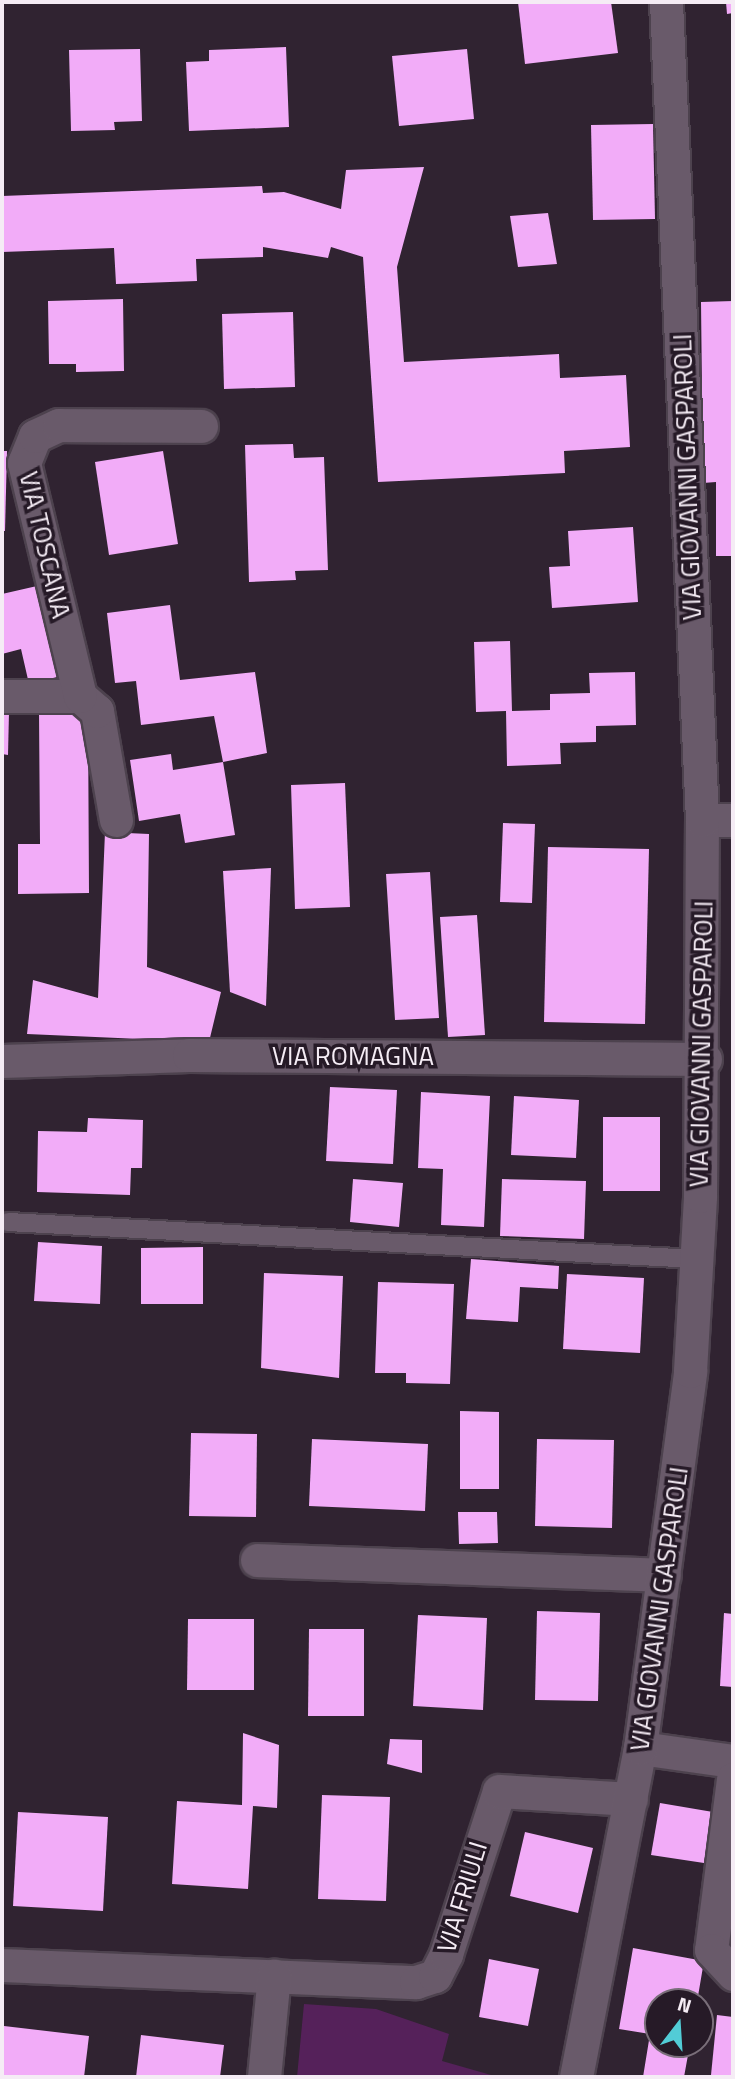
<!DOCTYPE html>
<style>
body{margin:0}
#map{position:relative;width:735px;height:2079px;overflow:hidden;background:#302331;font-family:"Titillium Web",sans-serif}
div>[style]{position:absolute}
.green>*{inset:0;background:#55215a}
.building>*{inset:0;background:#f2acf8}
.roads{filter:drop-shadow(2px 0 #4d424e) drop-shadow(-2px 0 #4d424e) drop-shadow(0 2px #4d424e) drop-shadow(0 -2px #4d424e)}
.lane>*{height:18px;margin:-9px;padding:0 9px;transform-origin:9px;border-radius:9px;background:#695a6a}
.street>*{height:33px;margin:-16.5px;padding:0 16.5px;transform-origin:16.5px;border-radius:16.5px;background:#695a6a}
span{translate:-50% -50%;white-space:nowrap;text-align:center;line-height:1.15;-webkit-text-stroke:7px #261a27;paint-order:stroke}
.street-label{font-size:26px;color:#f5ecf5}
.frame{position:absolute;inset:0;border:4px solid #f5ecf5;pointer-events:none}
.north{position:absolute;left:644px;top:1988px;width:70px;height:70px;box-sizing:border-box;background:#261a27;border:2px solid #796e79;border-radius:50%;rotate:17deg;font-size:19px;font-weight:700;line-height:28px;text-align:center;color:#f5ecf5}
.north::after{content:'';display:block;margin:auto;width:24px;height:32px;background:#52ccd6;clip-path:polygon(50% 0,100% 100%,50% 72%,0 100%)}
</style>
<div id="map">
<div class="green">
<i style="clip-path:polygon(304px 2004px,376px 2009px,449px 2034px,442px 2061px,498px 2077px,297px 2077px)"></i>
</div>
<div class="building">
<i style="clip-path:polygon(518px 2px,611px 2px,618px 53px,525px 64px)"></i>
<i style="clip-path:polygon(726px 2px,733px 2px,733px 13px,727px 14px)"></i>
<i style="clip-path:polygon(286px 47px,289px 127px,189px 131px,186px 62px,209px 61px,209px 50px)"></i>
<i style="clip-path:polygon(140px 49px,142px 121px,114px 122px,115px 130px,71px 131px,69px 50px)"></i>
<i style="clip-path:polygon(467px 49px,474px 119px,399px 126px,392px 56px)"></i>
<i style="clip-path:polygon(653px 124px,655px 219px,593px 220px,591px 125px)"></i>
<i style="clip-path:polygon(424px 167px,397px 267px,404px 362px,559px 354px,560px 378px,626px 375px,630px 447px,564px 451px,565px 473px,378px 482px,363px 257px,331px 247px,328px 258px,263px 247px,263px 257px,196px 259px,197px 281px,116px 284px,114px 248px,2px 252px,2px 196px,262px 186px,263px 193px,284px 192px,341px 209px,346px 170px)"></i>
<i style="clip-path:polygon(548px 213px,557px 264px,518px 267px,510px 216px)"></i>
<i style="clip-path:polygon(123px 299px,124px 371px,76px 372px,76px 364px,49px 364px,48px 301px)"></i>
<i style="clip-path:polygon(733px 301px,733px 556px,716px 556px,716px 482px,703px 483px,701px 302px)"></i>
<i style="clip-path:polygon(293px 312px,295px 387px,224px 389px,222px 314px)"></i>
<i style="clip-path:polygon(293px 444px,294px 458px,324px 457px,328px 570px,295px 571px,296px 580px,249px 582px,245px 445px)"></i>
<i style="clip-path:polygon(2px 451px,7px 451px,5px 531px,2px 531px)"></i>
<i style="clip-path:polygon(163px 451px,178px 544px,109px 555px,95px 462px)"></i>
<i style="clip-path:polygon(633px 527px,638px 602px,552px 608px,549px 567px,570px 566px,568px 531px)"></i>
<i style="clip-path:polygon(37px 586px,57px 677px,29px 684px,21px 649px,2px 654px,2px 594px)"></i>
<i style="clip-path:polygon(170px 605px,180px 680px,255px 672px,267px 753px,223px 762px,214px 716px,141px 725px,136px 681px,115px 683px,107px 613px)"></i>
<i style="clip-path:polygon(510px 641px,512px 711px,550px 710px,550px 694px,590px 693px,589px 673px,635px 672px,636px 725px,596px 726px,596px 742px,560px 743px,561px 764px,507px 766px,506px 711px,476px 712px,474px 642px)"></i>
<i style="clip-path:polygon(2px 711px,9px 712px,8px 755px,2px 754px)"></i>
<i style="clip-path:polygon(88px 711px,89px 893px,18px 894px,18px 844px,40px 844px,39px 712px)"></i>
<i style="clip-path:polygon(171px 754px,173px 770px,223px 762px,235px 835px,185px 843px,180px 814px,139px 821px,130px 760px)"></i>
<i style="clip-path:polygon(345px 783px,350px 907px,295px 909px,291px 785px)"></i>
<i style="clip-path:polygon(503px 823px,535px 824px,532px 903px,500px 902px)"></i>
<i style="clip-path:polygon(105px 832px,149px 834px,147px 967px,221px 992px,209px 1042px,27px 1034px,33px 980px,98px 998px)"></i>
<i style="clip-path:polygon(548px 847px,649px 849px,645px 1024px,544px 1022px)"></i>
<i style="clip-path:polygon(271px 868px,266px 1006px,230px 992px,223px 871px)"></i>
<i style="clip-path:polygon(430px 872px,439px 1018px,395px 1020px,386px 874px)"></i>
<i style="clip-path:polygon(477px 915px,485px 1035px,448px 1037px,440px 917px)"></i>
<i style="clip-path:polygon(330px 1087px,397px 1090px,393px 1164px,326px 1161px)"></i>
<i style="clip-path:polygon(421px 1092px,490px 1096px,484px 1227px,441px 1225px,443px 1169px,418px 1168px)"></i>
<i style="clip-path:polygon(514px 1096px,579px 1100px,576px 1158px,511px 1155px)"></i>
<i style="clip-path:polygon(603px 1117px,660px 1117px,660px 1191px,603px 1191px)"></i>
<i style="clip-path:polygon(88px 1118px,143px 1120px,142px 1168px,131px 1168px,130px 1195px,37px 1192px,38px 1131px,87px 1132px)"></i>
<i style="clip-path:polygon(353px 1179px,403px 1183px,399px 1227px,350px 1222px)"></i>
<i style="clip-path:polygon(502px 1179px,586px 1181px,584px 1239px,500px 1236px)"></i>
<i style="clip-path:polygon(38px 1242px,102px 1246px,100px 1304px,34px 1301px)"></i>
<i style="clip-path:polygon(203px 1247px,203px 1304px,141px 1304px,141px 1248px)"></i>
<i style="clip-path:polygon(471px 1259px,559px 1266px,558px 1289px,520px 1287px,518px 1322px,466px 1319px)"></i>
<i style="clip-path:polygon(264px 1273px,343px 1276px,339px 1378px,261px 1368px)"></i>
<i style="clip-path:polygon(567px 1274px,644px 1278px,640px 1353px,563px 1349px)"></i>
<i style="clip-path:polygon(378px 1282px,454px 1284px,450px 1384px,406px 1383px,406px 1373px,375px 1373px)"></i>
<i style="clip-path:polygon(460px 1411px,499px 1412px,499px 1489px,460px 1489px)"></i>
<i style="clip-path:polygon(191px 1433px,257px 1434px,256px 1517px,189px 1516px)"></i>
<i style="clip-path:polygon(312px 1439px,428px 1444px,425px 1511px,309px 1506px)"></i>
<i style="clip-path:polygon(537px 1439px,614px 1440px,612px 1528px,535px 1526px)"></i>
<i style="clip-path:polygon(458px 1512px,497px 1512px,498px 1543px,459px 1544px)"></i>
<i style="clip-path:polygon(537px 1611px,600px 1613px,598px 1701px,535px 1700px)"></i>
<i style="clip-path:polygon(724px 1613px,733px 1614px,733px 1687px,720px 1686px)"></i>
<i style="clip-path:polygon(418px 1615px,487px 1618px,483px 1710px,413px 1706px)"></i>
<i style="clip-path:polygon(188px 1619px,254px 1619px,254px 1690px,187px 1690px)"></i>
<i style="clip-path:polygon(309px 1629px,364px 1629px,364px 1716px,308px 1716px)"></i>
<i style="clip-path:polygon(243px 1733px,279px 1745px,277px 1808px,253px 1806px,248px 1889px,172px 1884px,177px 1801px,242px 1805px)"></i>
<i style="clip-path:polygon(390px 1739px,422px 1740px,422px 1773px,387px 1764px)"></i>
<i style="clip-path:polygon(322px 1795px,390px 1797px,386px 1901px,318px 1899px)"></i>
<i style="clip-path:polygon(660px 1803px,713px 1812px,704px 1863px,651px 1855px)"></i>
<i style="clip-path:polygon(18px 1812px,108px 1817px,103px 1911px,13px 1906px)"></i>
<i style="clip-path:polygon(525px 1832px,593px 1848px,578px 1913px,510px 1896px)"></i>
<i style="clip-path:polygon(633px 1948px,704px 1961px,697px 2002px,658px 2002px,658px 2044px,690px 2044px,684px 2077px,643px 2077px,650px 2034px,619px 2029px)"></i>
<i style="clip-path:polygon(489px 1959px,539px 1969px,528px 2026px,479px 2017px)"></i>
<i style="clip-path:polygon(717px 2015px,733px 2017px,733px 2077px,711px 2075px)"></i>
<i style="clip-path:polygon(4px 2026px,89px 2036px,84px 2077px,2px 2077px)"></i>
<i style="clip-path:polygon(141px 2035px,224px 2045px,220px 2077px,136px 2077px)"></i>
</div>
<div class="roads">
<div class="lane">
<i style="left:8px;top:1222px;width:689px;rotate:3.08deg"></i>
</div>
<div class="street">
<i style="left:2px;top:696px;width:78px"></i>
<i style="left:116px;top:820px;width:111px;rotate:-99.9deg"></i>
<i style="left:97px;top:711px;width:23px;rotate:-139deg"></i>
<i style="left:80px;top:696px;width:240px;rotate:-103.5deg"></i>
<i style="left:24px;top:463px;width:29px;rotate:-68deg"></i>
<i style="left:35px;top:436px;width:26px;rotate:-25deg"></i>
<i style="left:59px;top:425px;width:142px;rotate:0.4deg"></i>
<i style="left:702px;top:820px;width:31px"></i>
<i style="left:2px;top:1061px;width:187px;rotate:-1.8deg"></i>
<i style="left:189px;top:1055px;width:516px;rotate:0.44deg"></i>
<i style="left:257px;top:1560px;width:407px;rotate:2.1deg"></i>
<i style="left:640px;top:1748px;width:94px;rotate:8deg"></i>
<i style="left:733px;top:1779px;width:172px;rotate:97.3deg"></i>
<i style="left:711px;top:1950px;width:33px;rotate:47deg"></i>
<i style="left:2px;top:1965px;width:414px;rotate:2.4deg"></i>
<i style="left:416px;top:1982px;width:20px;rotate:-18deg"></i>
<i style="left:435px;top:1976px;width:25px;rotate:-63deg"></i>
<i style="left:446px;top:1954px;width:171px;rotate:-72deg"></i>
<i style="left:499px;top:1791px;width:132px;rotate:3.5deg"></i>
<i style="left:264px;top:2077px;width:102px;rotate:-84.4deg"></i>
<i style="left:576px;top:2077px;width:335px;rotate:-79deg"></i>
<i style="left:640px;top:1748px;width:380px;rotate:-82.4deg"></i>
<i style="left:690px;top:1371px;width:175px;rotate:-86.7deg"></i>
<i style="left:700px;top:1196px;width:376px;rotate:-89.7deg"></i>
<i style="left:702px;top:820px;width:819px;rotate:-92.52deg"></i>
</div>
</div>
<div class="street-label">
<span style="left:687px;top:477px;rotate:-92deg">VIA GIOVANNI GASPAROLI</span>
<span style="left:45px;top:545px;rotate:77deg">VIA TOSCANA</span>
<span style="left:701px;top:1044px;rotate:-89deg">VIA GIOVANNI GASPAROLI</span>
<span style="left:353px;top:1056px">VIA ROMAGNA</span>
<span style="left:659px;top:1609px;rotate:-82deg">VIA GIOVANNI GASPAROLI</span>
<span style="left:462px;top:1897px;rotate:-73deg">VIA FRIULI</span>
</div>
<div class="frame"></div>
<div class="north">N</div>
</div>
